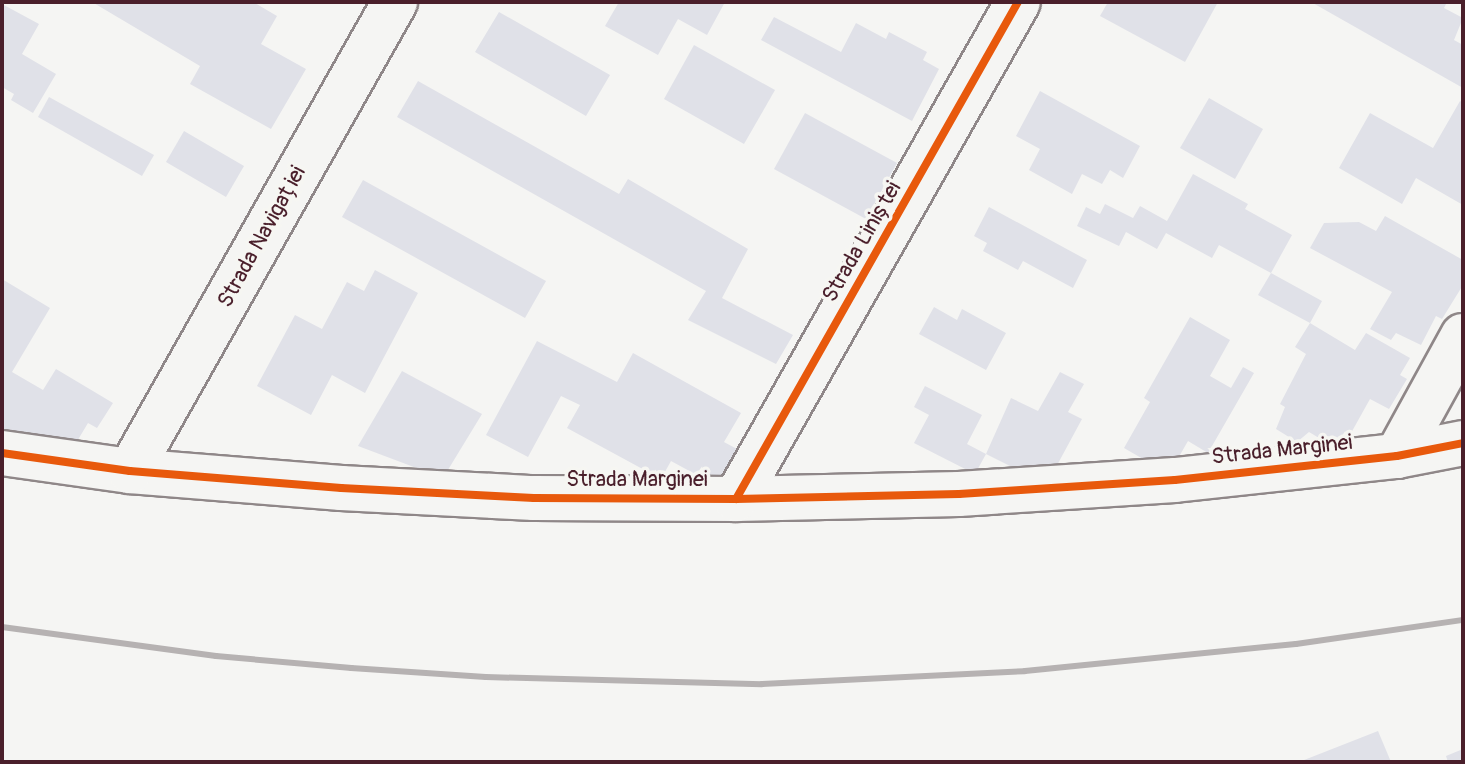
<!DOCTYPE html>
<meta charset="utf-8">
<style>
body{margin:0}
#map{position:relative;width:1465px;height:764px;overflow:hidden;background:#f5f5f3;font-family:Pangolin,sans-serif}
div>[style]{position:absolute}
.building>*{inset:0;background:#e0e1e8}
.roads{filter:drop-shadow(2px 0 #8f8788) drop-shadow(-2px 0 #8f8788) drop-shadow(0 2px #8f8788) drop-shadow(0 -2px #8f8788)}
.minor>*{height:44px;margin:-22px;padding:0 22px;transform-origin:22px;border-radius:22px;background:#f5f5f3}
.rail>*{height:6px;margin:-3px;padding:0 3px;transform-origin:3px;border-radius:3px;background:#b6b2b2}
.cycleway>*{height:8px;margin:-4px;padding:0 4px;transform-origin:4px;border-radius:4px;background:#e8590c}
span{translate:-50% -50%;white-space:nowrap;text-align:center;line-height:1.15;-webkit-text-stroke:7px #f6f6f2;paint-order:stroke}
.street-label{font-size:22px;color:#4a1f2b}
.frame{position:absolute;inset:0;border:4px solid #4a1f2b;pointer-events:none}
</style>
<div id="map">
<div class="building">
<i style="clip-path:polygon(92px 2px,253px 2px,277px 16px,261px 44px,306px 69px,271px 129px,190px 84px,200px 66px)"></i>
<i style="clip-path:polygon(619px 2px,725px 2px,707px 35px,678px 19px,658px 55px,605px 26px)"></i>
<i style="clip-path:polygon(1108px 2px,1218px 2px,1185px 62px,1100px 16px)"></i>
<i style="clip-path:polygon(1311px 2px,1447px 2px,1444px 8px,1463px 18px,1454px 40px,1463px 45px,1463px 88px)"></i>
<i style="clip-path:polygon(2px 4px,39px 24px,22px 54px,56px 74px,33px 113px,11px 100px,14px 94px,2px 87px)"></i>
<i style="clip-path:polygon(499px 12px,610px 75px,586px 116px,475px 52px)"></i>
<i style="clip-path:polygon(774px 17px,841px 52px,856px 23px,886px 39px,889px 32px,927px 52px,923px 60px,939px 69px,912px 121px,761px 40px)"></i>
<i style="clip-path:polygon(694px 45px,775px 90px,744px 144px,664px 99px)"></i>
<i style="clip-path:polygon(418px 81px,619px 194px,628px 179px,748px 249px,722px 298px,793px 335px,776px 364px,688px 320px,706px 291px,397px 117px)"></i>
<i style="clip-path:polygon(1040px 91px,1140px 146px,1123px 178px,1110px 170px,1102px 184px,1082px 174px,1072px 194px,1029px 170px,1040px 149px,1016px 136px)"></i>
<i style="clip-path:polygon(49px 97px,154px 155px,142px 176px,38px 117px)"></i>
<i style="clip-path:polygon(1209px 98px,1263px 129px,1235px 179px,1180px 148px)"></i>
<i style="clip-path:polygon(1460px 101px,1463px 103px,1463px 205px,1416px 178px,1402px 204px,1339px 168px,1370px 113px,1433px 148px)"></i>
<i style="clip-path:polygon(805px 113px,897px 163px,866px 219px,774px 169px)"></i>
<i style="clip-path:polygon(184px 131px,244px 166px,226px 197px,166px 162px)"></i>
<i style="clip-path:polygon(1193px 174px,1248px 204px,1245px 209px,1292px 235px,1271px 273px,1219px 245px,1212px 258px,1166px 233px,1157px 249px,1126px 232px,1119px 246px,1077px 226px,1086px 207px,1100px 214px,1105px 204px,1133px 218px,1140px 206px,1167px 221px)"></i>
<i style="clip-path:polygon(363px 180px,546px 281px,525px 318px,342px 217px)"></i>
<i style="clip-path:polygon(989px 207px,1087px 260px,1073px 288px,1023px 261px,1018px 270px,983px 251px,987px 243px,974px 236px)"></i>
<i style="clip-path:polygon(1385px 216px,1463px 260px,1463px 285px,1442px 319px,1436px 316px,1421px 345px,1396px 333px,1391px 340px,1370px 329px,1392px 292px,1310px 248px,1324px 223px,1359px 222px,1376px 231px)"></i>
<i style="clip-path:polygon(375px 270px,418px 293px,365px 393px,332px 375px,311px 415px,257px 386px,295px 315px,322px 329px,347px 282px,364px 291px)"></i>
<i style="clip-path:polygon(1271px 273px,1322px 301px,1310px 323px,1355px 350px,1366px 333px,1410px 358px,1400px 375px,1407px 379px,1389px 409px,1370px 399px,1341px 451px,1309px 432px,1297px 442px,1276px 429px,1285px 407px,1280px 404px,1306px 354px,1295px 347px,1310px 323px,1258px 295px)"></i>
<i style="clip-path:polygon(2px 279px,50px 308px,12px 372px,43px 390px,56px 369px,113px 403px,97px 428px,88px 423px,70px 453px,2px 437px)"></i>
<i style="clip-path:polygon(934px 307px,957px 320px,962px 309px,1006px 333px,986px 370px,919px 334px)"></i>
<i style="clip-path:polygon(1190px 317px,1230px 340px,1210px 376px,1231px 388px,1243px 367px,1254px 373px,1208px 453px,1188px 441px,1169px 474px,1124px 448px,1150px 402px,1144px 398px)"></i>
<i style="clip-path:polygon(537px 341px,617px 382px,633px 353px,741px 413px,724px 442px,750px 456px,730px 493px,671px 461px,661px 479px,567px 428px,580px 405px,561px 396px,528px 457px,486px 435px)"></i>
<i style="clip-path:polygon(402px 371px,482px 414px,443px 478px,358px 446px)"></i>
<i style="clip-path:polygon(1060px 372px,1084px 384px,1068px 412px,1082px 419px,1055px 469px,1032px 477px,986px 454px,975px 474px,914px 443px,929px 415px,914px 407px,925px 386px,982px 415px,967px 444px,986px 454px,1011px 398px,1038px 411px)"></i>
<i style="clip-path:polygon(1378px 731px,1391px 762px,1299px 762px)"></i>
<i style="clip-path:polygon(1463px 749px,1463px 762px,1448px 762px,1446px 756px)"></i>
</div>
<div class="roads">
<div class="minor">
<i style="left:2px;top:453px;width:129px;rotate:8deg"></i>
<i style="left:130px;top:471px;width:212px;rotate:4.6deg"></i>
<i style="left:341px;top:488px;width:193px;rotate:3deg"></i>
<i style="left:534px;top:498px;width:202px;rotate:0.3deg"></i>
<i style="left:736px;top:499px;width:223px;rotate:-1.3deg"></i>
<i style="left:959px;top:494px;width:216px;rotate:-3.7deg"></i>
<i style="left:1175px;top:480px;width:223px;rotate:-6.2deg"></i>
<i style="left:1397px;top:456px;width:67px;rotate:-11.1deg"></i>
<i style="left:1397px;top:456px;width:137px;rotate:-61.2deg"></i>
<i style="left:130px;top:471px;width:539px;rotate:-60.53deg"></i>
<i style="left:736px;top:499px;width:571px;rotate:-60.43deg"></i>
</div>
</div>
<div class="rail">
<i style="left:2px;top:627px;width:216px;rotate:7.7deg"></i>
<i style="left:216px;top:656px;width:136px;rotate:5.1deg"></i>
<i style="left:351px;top:668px;width:135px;rotate:3.8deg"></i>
<i style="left:486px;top:677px;width:276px;rotate:1.5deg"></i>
<i style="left:762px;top:684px;width:263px;rotate:-2.8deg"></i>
<i style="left:1025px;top:671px;width:272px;rotate:-5.7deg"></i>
<i style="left:1296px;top:644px;width:169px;rotate:-8.2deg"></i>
</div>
<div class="cycleway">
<i style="left:2px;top:453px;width:129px;rotate:8deg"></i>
<i style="left:130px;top:471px;width:212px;rotate:4.6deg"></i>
<i style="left:341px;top:488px;width:193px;rotate:3deg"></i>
<i style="left:534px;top:498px;width:202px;rotate:0.3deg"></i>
<i style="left:736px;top:499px;width:223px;rotate:-1.3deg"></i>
<i style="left:959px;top:494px;width:216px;rotate:-3.7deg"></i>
<i style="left:1175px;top:480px;width:223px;rotate:-6.2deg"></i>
<i style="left:1397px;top:456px;width:67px;rotate:-11.1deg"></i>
<i style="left:736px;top:499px;width:571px;rotate:-60.43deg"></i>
</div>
<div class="street-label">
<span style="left:262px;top:237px;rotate:-61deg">Strada Navigației</span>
<span style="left:862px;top:242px;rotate:-60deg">Strada Liniștei</span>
<span style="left:1282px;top:450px;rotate:-6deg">Strada Marginei</span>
<span style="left:637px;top:480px">Strada Marginei</span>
</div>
<div class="frame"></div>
</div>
